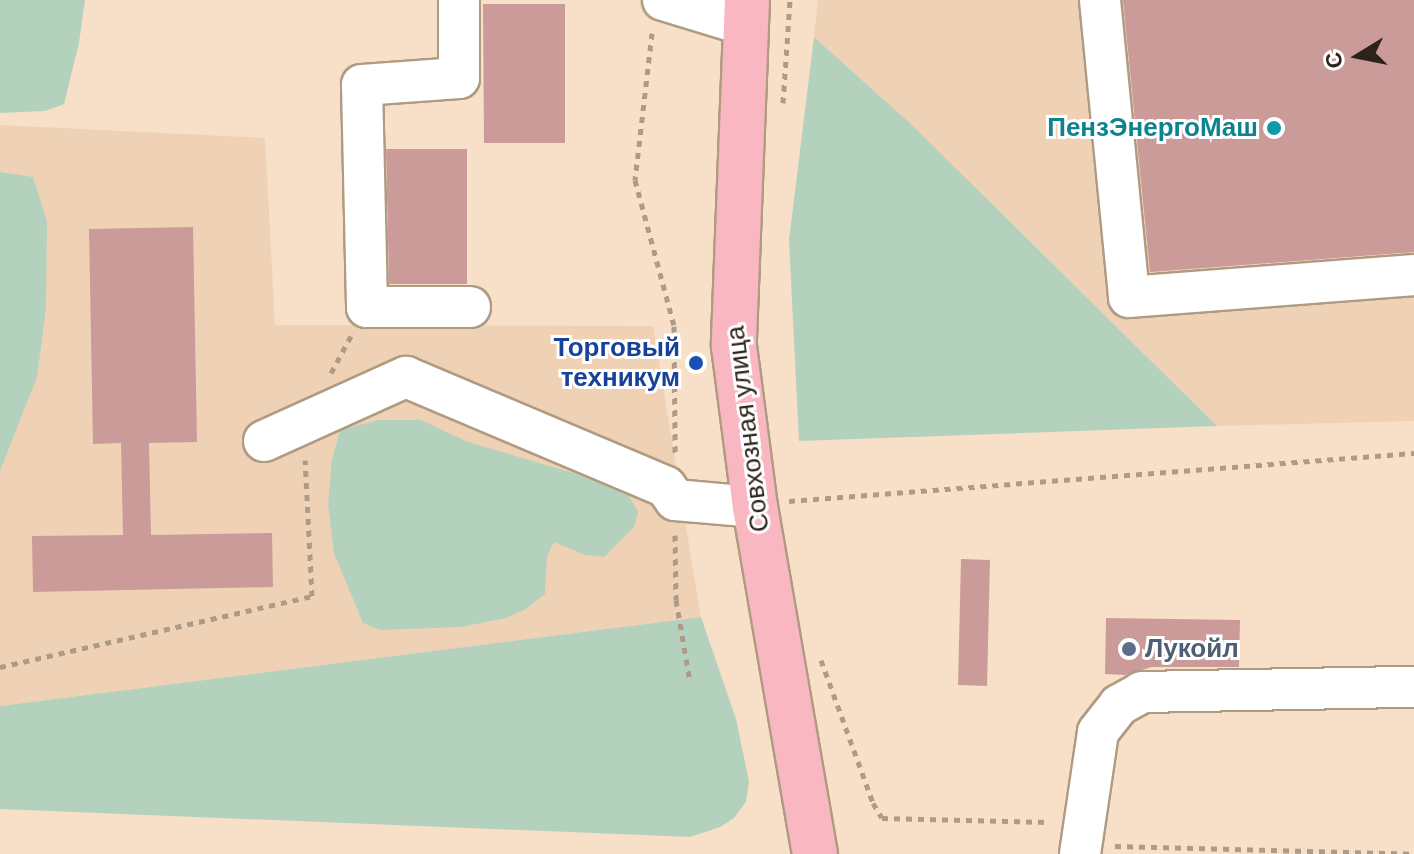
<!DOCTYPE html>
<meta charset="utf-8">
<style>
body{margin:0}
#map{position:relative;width:1414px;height:854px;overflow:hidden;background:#f7e0c7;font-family:Helvetica,sans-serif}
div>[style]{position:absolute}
.built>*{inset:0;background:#efd2b5}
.green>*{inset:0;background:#b4d1bd}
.building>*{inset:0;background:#cb9b99}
.path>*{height:5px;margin-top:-2.5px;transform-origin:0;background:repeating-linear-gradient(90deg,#ad9b88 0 6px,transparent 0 12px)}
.roads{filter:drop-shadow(2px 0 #af9a82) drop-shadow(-2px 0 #af9a82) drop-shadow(0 2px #af9a82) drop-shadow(0 -2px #af9a82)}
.minor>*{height:40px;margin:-20px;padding:0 20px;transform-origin:20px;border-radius:20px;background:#fff}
.major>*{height:44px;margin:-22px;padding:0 22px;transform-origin:22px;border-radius:22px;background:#f9b7c1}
.dots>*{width:22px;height:22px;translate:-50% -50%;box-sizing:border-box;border:4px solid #fff;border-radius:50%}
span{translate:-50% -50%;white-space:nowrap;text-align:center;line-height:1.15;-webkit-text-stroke:6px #fff;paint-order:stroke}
.culture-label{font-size:26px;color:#0d838f;font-weight:700}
.right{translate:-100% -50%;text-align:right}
.transit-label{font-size:26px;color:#164399;font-weight:700}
.street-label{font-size:26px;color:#2c231a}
.service-label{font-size:26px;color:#4e5e75;font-weight:700}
.left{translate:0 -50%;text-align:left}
.north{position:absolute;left:1318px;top:16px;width:80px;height:80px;-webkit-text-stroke:6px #fff;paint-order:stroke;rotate:260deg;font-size:22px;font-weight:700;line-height:32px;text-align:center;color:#2c231a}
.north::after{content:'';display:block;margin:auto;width:28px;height:36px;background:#2c231a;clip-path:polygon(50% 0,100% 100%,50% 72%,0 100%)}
</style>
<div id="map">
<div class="built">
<i style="clip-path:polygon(818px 0,1414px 0,1414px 421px,1217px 426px,910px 123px,814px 37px)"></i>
<i style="clip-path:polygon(0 125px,265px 138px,275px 325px,653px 326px,701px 617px,0 706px)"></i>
</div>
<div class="green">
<i style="clip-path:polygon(0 0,85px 0,79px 43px,64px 104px,45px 111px,0 113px)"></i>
<i style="clip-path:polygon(814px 37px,910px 123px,1217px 426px,799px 441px,789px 240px)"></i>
<i style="clip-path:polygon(0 172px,33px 177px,47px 221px,46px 308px,37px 377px,0 471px)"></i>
<i style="clip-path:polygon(379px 420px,421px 420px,468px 442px,577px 474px,629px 496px,638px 512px,634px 527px,604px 557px,585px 555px,554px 542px,547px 556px,545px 594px,526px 609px,506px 618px,461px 627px,380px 630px,363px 623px,334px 553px,328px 505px,332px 460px,340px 430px)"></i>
<i style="clip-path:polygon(701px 617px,736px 719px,749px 781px,746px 802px,734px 818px,720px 827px,690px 837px,0 809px,0 706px)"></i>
</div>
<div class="building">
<i style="clip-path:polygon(1123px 0,1414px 0,1414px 252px,1150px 272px)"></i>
<i style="clip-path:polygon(483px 4px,565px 4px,565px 143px,484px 143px)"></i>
<i style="clip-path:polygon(386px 149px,467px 149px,467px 284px,389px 284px)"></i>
<i style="clip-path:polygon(193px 227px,197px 442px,149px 443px,151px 535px,272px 533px,273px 587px,33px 592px,32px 536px,123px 535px,121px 443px,93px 444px,89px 229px)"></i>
<i style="clip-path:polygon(961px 559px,990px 560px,987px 686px,958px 685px)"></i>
<i style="clip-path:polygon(1106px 618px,1240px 620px,1239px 667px,1152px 667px,1125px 675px,1105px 674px)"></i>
</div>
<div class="path">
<i style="left:652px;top:33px;width:148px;rotate:96.6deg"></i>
<i style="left:635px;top:180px;width:151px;rotate:75deg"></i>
<i style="left:674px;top:326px;width:127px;rotate:89.5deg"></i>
<i style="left:783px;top:103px;width:103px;rotate:-86.1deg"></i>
<i style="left:331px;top:373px;width:42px;rotate:-61.6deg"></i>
<i style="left:789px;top:501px;width:627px;rotate:-4.39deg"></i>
<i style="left:675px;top:535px;width:65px;rotate:89.1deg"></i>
<i style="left:676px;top:600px;width:82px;rotate:80.2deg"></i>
<i style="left:821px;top:660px;width:152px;rotate:70deg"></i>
<i style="left:873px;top:803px;width:17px;rotate:59deg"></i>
<i style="left:882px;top:818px;width:168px;rotate:1.4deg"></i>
<i style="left:0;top:667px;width:320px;rotate:-12.8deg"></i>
<i style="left:312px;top:596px;width:136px;rotate:-92.9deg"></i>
<i style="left:1115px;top:846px;width:299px;rotate:1.5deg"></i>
</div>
<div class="roads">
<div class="minor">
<i style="left:459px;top:0;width:78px;rotate:90deg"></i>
<i style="left:459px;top:78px;width:97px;rotate:175.9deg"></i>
<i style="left:362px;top:85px;width:222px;rotate:88.7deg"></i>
<i style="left:367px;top:307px;width:103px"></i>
<i style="left:663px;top:0;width:86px;rotate:17deg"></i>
<i style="left:1100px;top:0;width:298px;rotate:84.4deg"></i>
<i style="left:1129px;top:297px;width:286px;rotate:-4.4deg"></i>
<i style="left:264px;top:441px;width:156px;rotate:-24.3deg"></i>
<i style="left:406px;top:377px;width:282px;rotate:22.9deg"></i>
<i style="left:666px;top:487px;width:16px;rotate:55deg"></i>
<i style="left:675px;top:500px;width:80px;rotate:5deg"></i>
<i style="left:1080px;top:854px;width:123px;rotate:-81.6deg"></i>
<i style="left:1098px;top:732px;width:34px;rotate:-52deg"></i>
<i style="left:1119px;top:705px;width:26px;rotate:-29deg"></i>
<i style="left:1142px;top:692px;width:272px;rotate:-1.1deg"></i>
</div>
<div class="major">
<i style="left:747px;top:0;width:346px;rotate:92.2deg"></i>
<i style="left:734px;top:346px;width:162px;rotate:82.6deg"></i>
<i style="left:755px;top:507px;width:352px;rotate:80.2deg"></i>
</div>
</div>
<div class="dots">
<i style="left:1274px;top:128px;background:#0f9aa8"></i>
<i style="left:696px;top:363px;background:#1a4fb4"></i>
<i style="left:1129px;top:649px;background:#5c6f8a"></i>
</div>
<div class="culture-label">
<span class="right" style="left:1258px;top:128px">ПензЭнергоМаш</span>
</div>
<div class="transit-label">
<span class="right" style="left:680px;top:363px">Торговый<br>техникум</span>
</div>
<div class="street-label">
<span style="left:748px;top:429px;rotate:-97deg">Совхозная улица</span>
</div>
<div class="service-label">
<span class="left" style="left:1145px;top:649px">Лукойл</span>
</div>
<div class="north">С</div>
</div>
